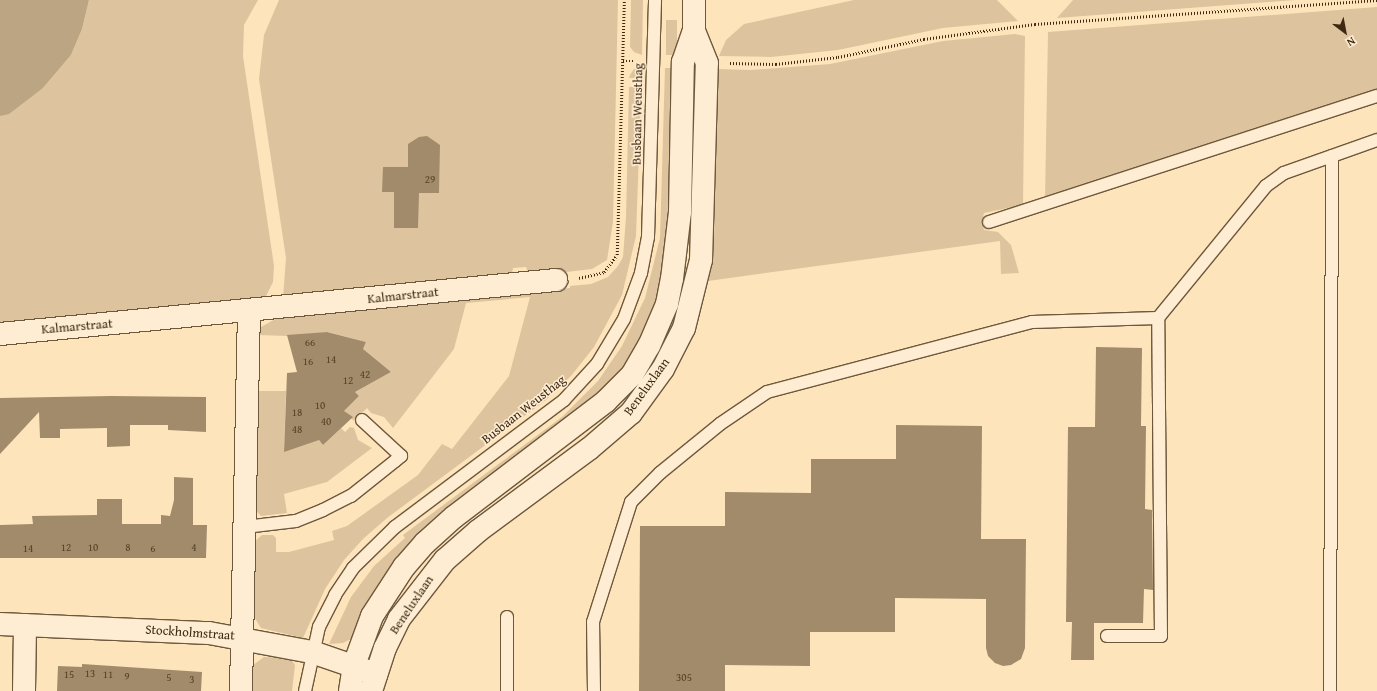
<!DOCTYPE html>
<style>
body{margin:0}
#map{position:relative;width:1377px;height:691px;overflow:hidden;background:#fde4bb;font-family:"Gentium Book Plus",serif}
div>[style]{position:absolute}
.green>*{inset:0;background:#ddc49e}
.water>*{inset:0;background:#bca582}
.building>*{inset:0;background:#a18b6a}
.path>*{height:2.5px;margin-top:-1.25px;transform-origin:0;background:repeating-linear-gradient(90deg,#3e2a12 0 1px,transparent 0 3px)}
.roads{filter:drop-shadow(1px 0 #6e583c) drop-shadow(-1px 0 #6e583c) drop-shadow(0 1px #6e583c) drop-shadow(0 -1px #6e583c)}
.service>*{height:12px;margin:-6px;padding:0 6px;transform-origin:6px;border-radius:6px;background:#feedd3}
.minor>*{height:22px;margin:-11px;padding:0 11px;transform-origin:11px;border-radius:11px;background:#feedd3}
.tertiary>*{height:22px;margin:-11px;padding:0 11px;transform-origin:11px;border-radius:11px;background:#feedd3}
span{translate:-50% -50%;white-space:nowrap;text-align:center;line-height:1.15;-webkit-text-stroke:3px #feedd3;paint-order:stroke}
.number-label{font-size:11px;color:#574228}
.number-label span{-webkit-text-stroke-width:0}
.street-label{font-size:13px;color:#3e2a12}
.north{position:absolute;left:1325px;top:12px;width:40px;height:40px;-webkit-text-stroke:3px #feedd3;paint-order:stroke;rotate:148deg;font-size:11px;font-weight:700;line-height:16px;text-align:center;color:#3e2a12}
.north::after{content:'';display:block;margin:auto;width:14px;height:18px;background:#3e2a12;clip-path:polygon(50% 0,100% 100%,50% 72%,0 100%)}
</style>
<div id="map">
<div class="green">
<i style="clip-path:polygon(89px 0,258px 0,244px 25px,243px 56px,274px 266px,273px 282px,264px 300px,0 327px,0 116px,43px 88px,71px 55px,82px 29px)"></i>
<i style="clip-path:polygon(279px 0,618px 0,613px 222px,607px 260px,592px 269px,532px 276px,529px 275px,526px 267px,513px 268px,512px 274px,283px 298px,286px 258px,259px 79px,264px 35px)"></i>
<i style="clip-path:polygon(631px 0,643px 0,642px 55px,634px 52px,630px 47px)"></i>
<i style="clip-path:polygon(854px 0,997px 0,1018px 21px,943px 28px,838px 50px,771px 57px,719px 56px,726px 40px,744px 24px)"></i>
<i style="clip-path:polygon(1073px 0,1295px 0,1057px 18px)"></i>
<i style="clip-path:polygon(1377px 7px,1377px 92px,1045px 199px,1048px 32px)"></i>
<i style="clip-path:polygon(666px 20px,677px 20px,677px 55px,666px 55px)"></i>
<i style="clip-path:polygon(1015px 34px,1025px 36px,1023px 205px,984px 213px,982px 220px,984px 230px,998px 232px,1011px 245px,1019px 273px,1001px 274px,1000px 241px,708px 281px,714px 240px,717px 69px,751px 70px,830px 64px,943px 41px)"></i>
<i style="clip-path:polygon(642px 68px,636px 236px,622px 295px,594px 347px,571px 376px,546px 400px,387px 518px,363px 539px,344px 560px,325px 589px,303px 638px,261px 628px,253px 615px,254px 542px,262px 535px,273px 535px,276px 538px,276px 552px,289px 552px,334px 540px,332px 531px,347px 526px,418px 475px,442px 444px,452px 449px,509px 376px,530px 297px,466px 303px,454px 349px,393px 428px,384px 417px,371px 413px,367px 408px,354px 421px,344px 411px,359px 396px,355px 392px,391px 372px,362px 351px,366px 342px,328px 332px,287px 336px,259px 335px,261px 327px,279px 317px,570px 288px,570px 286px,591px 284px,608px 277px,618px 266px,623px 257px,626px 217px,629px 87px,639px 87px,639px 78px,629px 78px,630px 75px,634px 69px)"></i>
<i style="clip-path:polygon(665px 68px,677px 68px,673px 246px,644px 340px,612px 385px,483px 490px,353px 638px,343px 643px,329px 644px,351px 597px,374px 566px,405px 538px,403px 535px,562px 417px,598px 381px,622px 346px,645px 298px,660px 238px)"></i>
<i style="clip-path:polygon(257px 391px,286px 391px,284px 451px,317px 437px,323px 445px,341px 428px,345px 432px,350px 427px,354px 428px,358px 440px,372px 448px,327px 482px,284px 494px,287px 513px,261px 516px,254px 509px)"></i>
<i style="clip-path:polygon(264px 657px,290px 658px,295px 665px,292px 691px,250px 691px,253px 665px)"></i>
</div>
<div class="water">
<i style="clip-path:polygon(0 0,89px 0,82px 29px,71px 55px,43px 88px,9px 114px,0 116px)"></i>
</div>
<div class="building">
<i style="clip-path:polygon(427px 136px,440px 145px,439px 193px,419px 193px,418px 228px,394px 228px,394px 192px,382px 192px,383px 167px,408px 167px,408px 144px,419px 137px)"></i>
<i style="clip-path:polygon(327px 332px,366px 342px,363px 349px,391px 372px,355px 392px,359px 396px,344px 411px,353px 417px,323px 445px,319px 440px,284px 452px,287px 373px,297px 372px,287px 335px)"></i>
<i style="clip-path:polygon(1096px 347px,1142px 348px,1141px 426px,1146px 426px,1145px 509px,1152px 510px,1153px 590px,1144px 589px,1143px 623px,1094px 623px,1094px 660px,1071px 660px,1072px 622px,1066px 622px,1068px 427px,1095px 427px)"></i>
<i style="clip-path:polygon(111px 396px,206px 397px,206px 432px,168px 430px,168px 425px,130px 425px,130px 446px,107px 447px,107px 428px,60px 429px,60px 438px,40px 438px,39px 412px,0 454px,0 398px)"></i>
<i style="clip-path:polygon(896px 425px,982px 426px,981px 539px,1026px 539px,1025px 648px,1021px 659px,1011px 665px,1003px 666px,995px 663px,988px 656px,986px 648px,986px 599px,895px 598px,895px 632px,810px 632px,810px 666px,725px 665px,725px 691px,639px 691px,640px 526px,725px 526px,725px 492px,811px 493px,811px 459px,896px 459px)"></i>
<i style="clip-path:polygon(174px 477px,193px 478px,193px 525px,207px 525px,206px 558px,0 558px,0 525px,33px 524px,32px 516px,97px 515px,97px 499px,122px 499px,122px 524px,161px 524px,161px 515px,170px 516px,174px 500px)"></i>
<i style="clip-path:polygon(82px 664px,202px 672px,201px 691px,57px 691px,58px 666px,82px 667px)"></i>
</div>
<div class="path">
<i style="left:623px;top:61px;width:12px"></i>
<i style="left:730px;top:63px;width:46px;rotate:1.2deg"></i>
<i style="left:776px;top:64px;width:62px;rotate:-6.4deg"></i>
<i style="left:838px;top:57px;width:88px;rotate:-11.8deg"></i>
<i style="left:924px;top:39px;width:112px;rotate:-7.7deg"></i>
<i style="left:1035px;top:24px;width:343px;rotate:-4deg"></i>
<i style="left:579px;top:278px;width:26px;rotate:-13deg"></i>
<i style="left:604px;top:272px;width:21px;rotate:-53deg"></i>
<i style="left:617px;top:255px;width:255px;rotate:-88.4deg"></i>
</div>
<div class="roads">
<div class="service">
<i style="left:989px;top:222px;width:408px;rotate:-18deg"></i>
<i style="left:245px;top:527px;width:51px;rotate:-6.7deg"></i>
<i style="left:296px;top:521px;width:29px;rotate:-22deg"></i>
<i style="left:323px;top:510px;width:31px;rotate:-27deg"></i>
<i style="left:351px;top:496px;width:56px;rotate:-38.5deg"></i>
<i style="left:395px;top:461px;width:8px;rotate:-40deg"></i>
<i style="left:401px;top:456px;width:53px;rotate:-137.3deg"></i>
<i style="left:1107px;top:636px;width:54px"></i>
<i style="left:1161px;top:636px;width:318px;rotate:-90.5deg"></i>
<i style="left:305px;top:691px;width:66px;rotate:-77.7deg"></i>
<i style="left:319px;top:627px;width:36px;rotate:-63deg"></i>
<i style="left:335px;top:595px;width:32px;rotate:-56deg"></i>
<i style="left:353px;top:568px;width:59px;rotate:-44.3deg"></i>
<i style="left:395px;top:527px;width:211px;rotate:-36.9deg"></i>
<i style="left:564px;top:400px;width:49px;rotate:-47.5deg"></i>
<i style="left:597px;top:364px;width:52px;rotate:-59deg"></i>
<i style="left:624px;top:319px;width:49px;rotate:-69.7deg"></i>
<i style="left:641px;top:273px;width:37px;rotate:-79deg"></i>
<i style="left:648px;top:237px;width:237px;rotate:-88.3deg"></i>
<i style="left:507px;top:691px;width:74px;rotate:-90deg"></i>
<i style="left:594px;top:691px;width:69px;rotate:-90.8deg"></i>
<i style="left:593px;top:622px;width:126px;rotate:-72.4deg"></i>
<i style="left:631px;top:502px;width:41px;rotate:-45deg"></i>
<i style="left:660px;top:473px;width:77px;rotate:-39.2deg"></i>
<i style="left:720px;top:424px;width:57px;rotate:-34.2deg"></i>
<i style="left:767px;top:392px;width:274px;rotate:-14.8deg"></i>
<i style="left:1032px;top:322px;width:126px;rotate:-1.8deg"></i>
<i style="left:1158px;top:318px;width:171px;rotate:-50.7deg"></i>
<i style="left:1266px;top:186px;width:22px;rotate:-36deg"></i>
<i style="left:1284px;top:173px;width:99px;rotate:-19.5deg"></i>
<i style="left:1330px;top:691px;width:535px;rotate:-89.79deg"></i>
</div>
<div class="minor">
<i style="left:0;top:334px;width:559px;rotate:-5.55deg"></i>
<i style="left:0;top:624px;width:209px;rotate:2.5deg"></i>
<i style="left:209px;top:633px;width:105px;rotate:10.5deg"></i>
<i style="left:312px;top:652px;width:68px;rotate:19deg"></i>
<i style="left:24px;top:691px;width:66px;rotate:-89.1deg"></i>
<i style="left:241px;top:691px;width:380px;rotate:-88.8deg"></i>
</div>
<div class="tertiary">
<i style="left:350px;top:691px;width:26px;rotate:-81deg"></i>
<i style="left:354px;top:665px;width:52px;rotate:-69.8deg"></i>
<i style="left:372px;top:616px;width:59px;rotate:-56.9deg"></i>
<i style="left:404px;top:567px;width:32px;rotate:-49deg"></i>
<i style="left:425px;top:543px;width:39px;rotate:-42deg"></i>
<i style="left:454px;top:517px;width:191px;rotate:-37.3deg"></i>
<i style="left:606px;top:401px;width:37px;rotate:-45deg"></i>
<i style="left:632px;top:375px;width:34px;rotate:-60deg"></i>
<i style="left:649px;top:346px;width:46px;rotate:-66.8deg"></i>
<i style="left:667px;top:304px;width:25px;rotate:-79deg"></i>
<i style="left:672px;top:279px;width:67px;rotate:-83.2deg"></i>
<i style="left:680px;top:212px;width:150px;rotate:-88.9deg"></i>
<i style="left:683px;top:62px;width:34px;rotate:-71deg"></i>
<i style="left:694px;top:30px;width:30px;rotate:-90deg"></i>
<i style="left:371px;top:691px;width:45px;rotate:-72deg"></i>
<i style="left:385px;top:648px;width:32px;rotate:-64deg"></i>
<i style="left:399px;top:619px;width:75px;rotate:-52.1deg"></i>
<i style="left:445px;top:560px;width:44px;rotate:-41.3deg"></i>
<i style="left:478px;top:531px;width:138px;rotate:-36.5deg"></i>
<i style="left:589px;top:449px;width:55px;rotate:-40.6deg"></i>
<i style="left:631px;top:413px;width:54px;rotate:-54deg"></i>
<i style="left:663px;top:369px;width:46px;rotate:-62.9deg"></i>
<i style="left:684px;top:328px;width:70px;rotate:-76deg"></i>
<i style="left:701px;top:260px;width:197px;rotate:-88.3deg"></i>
<i style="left:707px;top:63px;width:35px;rotate:-112deg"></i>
</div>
</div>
<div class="number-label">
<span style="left:430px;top:179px">29</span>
<span style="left:310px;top:342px">66</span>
<span style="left:331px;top:359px">14</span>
<span style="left:308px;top:361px">16</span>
<span style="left:365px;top:374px">42</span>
<span style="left:348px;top:380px">12</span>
<span style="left:320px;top:405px">10</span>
<span style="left:297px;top:412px">18</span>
<span style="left:326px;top:421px">40</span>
<span style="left:297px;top:429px">48</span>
<span style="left:66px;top:547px">12</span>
<span style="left:93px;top:547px">10</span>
<span style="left:128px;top:547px">8</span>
<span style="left:194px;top:547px">4</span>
<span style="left:28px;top:548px">14</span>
<span style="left:153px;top:548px">6</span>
<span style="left:90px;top:673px">13</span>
<span style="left:69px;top:674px">15</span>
<span style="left:108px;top:674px">11</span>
<span style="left:127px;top:676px">9</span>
<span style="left:169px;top:677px">5</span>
<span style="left:684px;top:677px">305</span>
<span style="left:192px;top:679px">3</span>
</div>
<div class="street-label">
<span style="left:638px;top:114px;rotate:-89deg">Busbaan Weusthag</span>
<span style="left:403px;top:296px;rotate:-6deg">Kalmarstraat</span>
<span style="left:77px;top:327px;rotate:-5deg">Kalmarstraat</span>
<span style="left:647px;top:387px;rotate:-54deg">Beneluxlaan</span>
<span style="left:524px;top:410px;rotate:-38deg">Busbaan Weusthag</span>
<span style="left:412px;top:605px;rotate:-56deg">Beneluxlaan</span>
<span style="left:190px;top:633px;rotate:4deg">Stockholmstraat</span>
</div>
<div class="north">N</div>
</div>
